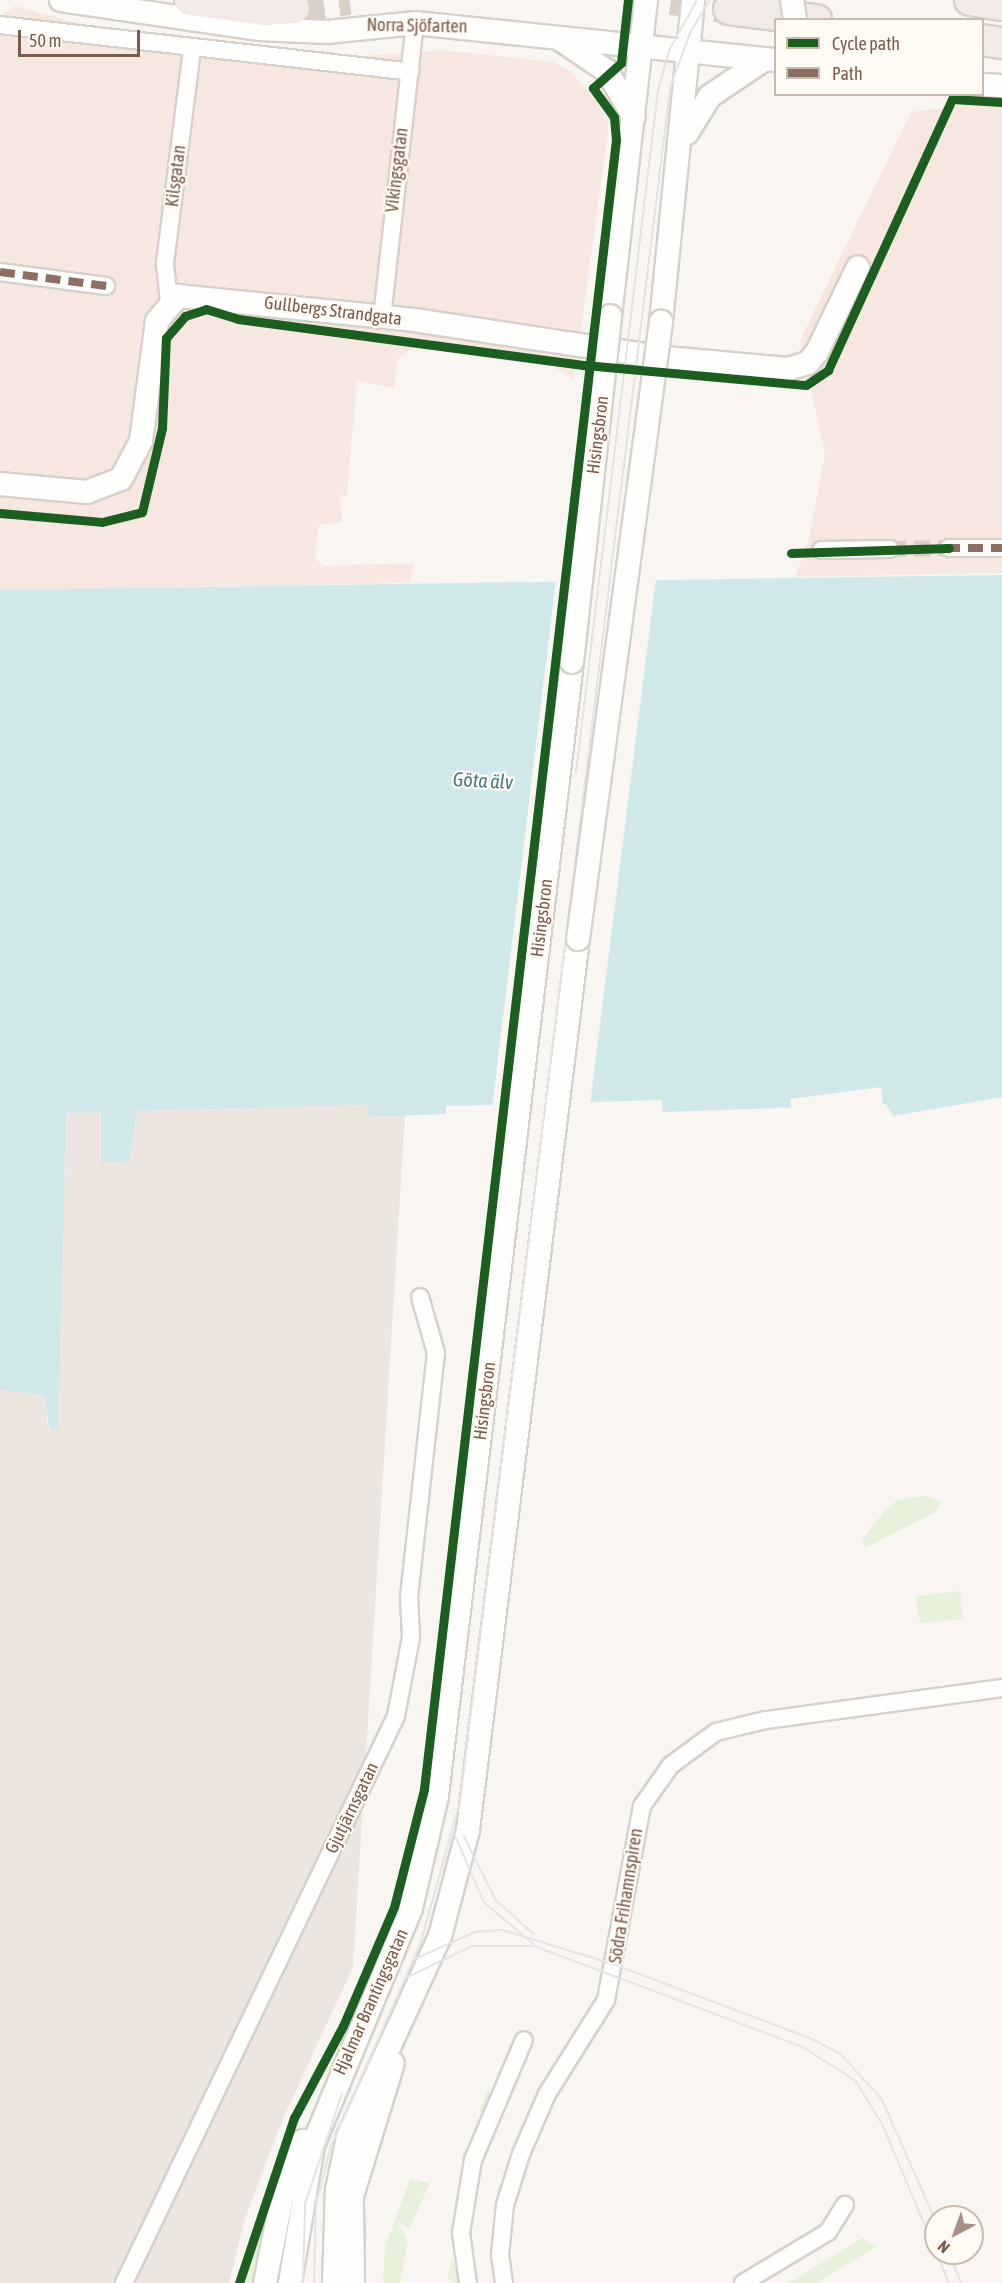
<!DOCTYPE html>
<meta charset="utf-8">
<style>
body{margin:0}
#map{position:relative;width:1002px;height:2283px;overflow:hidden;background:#f9f5f0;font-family:"Asap Condensed",sans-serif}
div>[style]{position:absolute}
.commercial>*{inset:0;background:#f6e8e1}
.industrial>*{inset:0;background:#ede5e0}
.green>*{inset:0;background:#e7f0db}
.water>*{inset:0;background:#d0e8ea}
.pier>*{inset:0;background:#f9f5f0}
.street-tunnel>*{height:16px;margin-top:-8px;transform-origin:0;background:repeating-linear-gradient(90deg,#d9cfc7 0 16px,transparent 0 24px)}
.highway-tunnel>*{height:30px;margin-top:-15px;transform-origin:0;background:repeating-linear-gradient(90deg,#d9cfc7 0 30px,transparent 0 45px)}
.roads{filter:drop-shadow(2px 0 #d7d1cb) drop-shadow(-2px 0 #d7d1cb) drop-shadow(0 2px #d7d1cb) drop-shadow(0 -2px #d7d1cb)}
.street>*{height:16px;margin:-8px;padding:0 8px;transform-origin:8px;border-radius:8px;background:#fefefd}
.secondary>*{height:22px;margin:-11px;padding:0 11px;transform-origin:11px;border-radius:11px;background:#fefefd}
.highway>*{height:30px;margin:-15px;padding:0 15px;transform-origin:15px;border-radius:15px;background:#f2eae7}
.tram>*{height:1.5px;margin:-0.75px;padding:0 0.75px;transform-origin:0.75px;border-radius:0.75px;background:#e6e3e7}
.bridges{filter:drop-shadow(2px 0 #d9d2cb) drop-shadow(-2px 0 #d9d2cb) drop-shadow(0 2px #d9d2cb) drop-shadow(0 -2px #d9d2cb)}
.secondary-bridge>*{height:22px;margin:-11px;padding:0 11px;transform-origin:11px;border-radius:11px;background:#fefefd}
.quiet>*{height:8px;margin-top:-4px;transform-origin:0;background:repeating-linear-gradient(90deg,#8d6e63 0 15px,transparent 0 23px)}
.cycleway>*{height:9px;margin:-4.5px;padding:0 4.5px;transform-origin:4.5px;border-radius:4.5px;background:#1b5e20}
span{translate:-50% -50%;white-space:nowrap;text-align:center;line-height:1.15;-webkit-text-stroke:4.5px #fffaf3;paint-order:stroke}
.street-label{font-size:18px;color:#7a5c4d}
.water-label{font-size:20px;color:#437c86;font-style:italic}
.legend{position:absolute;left:774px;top:18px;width:210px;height:78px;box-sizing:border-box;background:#fffaf3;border:2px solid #cabbb1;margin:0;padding:8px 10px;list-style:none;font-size:18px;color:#7a5c4d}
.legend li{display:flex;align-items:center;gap:12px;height:30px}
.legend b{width:30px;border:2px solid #cabbb1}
.north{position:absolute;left:924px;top:2205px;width:60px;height:60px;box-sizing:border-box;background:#fffaf3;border:2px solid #cabbb1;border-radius:50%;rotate:221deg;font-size:16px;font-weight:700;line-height:24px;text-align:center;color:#7a5c4d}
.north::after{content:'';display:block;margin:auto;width:21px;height:27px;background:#a69286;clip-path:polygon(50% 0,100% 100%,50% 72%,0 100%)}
.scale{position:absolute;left:18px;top:30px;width:122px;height:27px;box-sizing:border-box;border:3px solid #7a5c4d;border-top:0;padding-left:8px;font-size:18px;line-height:21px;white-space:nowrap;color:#7a5c4d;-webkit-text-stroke:4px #fffaf3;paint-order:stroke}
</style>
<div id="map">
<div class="commercial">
<i style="clip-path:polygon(15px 6px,110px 32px,325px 59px,441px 50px,554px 62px,571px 72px,599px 104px,609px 124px,574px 380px,547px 362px,416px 346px,398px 359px,394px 388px,357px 381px,347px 495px,340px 495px,342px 522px,319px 525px,315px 557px,322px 566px,414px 563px,410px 583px,0 590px,0 16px)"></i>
<i style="clip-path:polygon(973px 104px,1002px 107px,1002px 573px,795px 577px,808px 543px,825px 454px,800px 340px,911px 112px)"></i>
</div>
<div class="industrial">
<i style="clip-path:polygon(368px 1105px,368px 1117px,405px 1115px,353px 1967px,282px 2121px,245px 2219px,229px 2283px,0 2283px,0 1390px,44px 1395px,48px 1428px,57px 1429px,65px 1113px,101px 1112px,101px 1162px,128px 1163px,137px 1111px)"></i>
</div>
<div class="green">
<i style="clip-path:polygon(926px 1496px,942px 1502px,934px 1513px,865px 1548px,862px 1541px,884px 1511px,899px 1499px)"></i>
<i style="clip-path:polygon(960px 1591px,963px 1619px,920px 1623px,916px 1596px)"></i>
<i style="clip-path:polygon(489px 2087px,489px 2099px,483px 2113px,479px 2110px)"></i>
<i style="clip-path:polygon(410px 2179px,430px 2183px,409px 2229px,397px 2221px,408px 2241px,400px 2283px,383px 2283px,385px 2247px)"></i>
<i style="clip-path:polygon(862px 2238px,876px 2247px,816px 2283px,789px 2283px)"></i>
<i style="clip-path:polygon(256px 2243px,265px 2243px,257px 2283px,245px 2283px)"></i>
<i style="clip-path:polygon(451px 2258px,452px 2259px,460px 2283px,448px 2279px)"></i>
</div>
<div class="water">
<i style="clip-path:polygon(1002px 575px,1002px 1097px,893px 1116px,886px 1104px,663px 1112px,662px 1100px,446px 1106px,446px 1114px,367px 1117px,367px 1105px,137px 1111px,129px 1163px,101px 1162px,101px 1112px,66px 1113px,58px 1429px,49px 1428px,44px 1395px,0 1390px,0 590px)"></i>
</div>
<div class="pier">
<i style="clip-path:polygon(656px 578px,590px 1105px,492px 1108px,556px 579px)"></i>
<i style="clip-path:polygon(881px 1087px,883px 1107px,792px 1111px,790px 1099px)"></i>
</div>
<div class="street-tunnel">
<i style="left:890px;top:549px;width:59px;rotate:-1deg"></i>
</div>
<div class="highway-tunnel">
<i style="left:671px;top:0;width:59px;rotate:8.8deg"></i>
<i style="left:294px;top:8px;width:56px;rotate:-8.3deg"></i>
</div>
<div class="roads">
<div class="street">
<i style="left:0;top:25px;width:413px;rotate:6.5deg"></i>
<i style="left:0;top:272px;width:107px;rotate:7.5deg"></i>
<i style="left:169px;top:302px;width:39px;rotate:-96deg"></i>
<i style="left:165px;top:263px;width:216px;rotate:-82.8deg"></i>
<i style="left:382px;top:317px;width:296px;rotate:-83.6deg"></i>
<i style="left:949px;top:548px;width:53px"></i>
<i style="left:821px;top:550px;width:69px;rotate:-0.8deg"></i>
<i style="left:124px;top:2283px;width:629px;rotate:-64.37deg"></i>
<i style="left:396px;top:1716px;width:80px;rotate:-79.2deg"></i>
<i style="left:411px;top:1637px;width:40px;rotate:-92.9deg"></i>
<i style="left:409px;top:1597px;width:245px;rotate:-83.7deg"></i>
<i style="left:436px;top:1353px;width:58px;rotate:-105.9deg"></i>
<i style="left:468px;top:2283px;width:50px;rotate:-98deg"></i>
<i style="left:461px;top:2233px;width:74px;rotate:-80.7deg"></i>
<i style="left:473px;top:2160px;width:130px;rotate:-67deg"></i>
<i style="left:504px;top:2283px;width:28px;rotate:-98deg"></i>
<i style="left:500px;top:2255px;width:50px;rotate:-84.3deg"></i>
<i style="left:505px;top:2205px;width:53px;rotate:-72.6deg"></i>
<i style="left:521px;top:2154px;width:65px;rotate:-66.6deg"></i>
<i style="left:547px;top:2094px;width:111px;rotate:-57.9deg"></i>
<i style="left:606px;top:2000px;width:197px;rotate:-79.5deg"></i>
<i style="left:642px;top:1806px;width:50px;rotate:-54.7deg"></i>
<i style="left:671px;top:1765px;width:56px;rotate:-36.3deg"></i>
<i style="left:716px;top:1732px;width:51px;rotate:-13.5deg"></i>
<i style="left:766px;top:1720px;width:238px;rotate:-7.7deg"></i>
<i style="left:743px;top:2283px;width:99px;rotate:-31deg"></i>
<i style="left:828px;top:2232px;width:32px;rotate:-58deg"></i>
</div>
<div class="secondary">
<i style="left:61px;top:0;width:201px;rotate:8.3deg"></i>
<i style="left:260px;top:29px;width:67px;rotate:2.6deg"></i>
<i style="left:327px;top:32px;width:88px;rotate:-5.8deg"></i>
<i style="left:415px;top:23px;width:363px;rotate:5.9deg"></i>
<i style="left:561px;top:40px;width:55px;rotate:34deg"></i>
<i style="left:607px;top:71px;width:53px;rotate:59.6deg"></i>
<i style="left:982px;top:85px;width:20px;rotate:3deg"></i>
<i style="left:687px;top:133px;width:44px;rotate:-58.1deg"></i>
<i style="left:710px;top:96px;width:66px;rotate:-33.9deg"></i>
<i style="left:610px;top:316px;width:318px;rotate:-83.5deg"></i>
<i style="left:661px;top:322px;width:324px;rotate:-84.3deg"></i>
<i style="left:0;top:484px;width:87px;rotate:5.3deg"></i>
<i style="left:87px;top:492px;width:36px;rotate:-21deg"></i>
<i style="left:121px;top:479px;width:43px;rotate:-62.2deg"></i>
<i style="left:141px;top:441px;width:121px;rotate:-82.4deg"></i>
<i style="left:157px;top:321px;width:33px;rotate:-50deg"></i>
<i style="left:178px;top:296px;width:237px;rotate:5.8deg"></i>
<i style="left:414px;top:320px;width:255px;rotate:8.6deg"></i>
<i style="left:666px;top:358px;width:122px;rotate:5.2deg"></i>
<i style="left:788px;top:369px;width:21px;rotate:-17deg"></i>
<i style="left:808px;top:363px;width:14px;rotate:-51deg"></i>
<i style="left:817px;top:352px;width:94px;rotate:-64.2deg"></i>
<i style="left:265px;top:2283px;width:89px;rotate:-78.9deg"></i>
<i style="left:282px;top:2196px;width:59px;rotate:-69.1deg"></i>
<i style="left:290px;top:2283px;width:140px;rotate:-80.5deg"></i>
<i style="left:313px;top:2145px;width:256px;rotate:-67.5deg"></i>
<i style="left:411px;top:1908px;width:115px;rotate:-76.9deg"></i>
<i style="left:437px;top:1796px;width:1142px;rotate:-83.21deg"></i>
<i style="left:334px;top:2283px;width:93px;rotate:-88.2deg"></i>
<i style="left:337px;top:2190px;width:54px;rotate:-78.3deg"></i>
<i style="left:348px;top:2137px;width:221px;rotate:-65.4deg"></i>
<i style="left:440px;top:1936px;width:110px;rotate:-75.2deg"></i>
<i style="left:468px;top:1830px;width:898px;rotate:-82.96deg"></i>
<i style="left:353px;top:2283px;width:87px;rotate:-90.7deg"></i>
<i style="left:352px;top:2196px;width:139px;rotate:-72.9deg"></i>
</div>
<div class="highway">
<i style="left:190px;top:0;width:76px;rotate:7.6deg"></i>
<i style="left:265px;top:10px;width:29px;rotate:-4deg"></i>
<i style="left:970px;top:0;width:32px;rotate:9deg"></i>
<i style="left:729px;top:9px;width:88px;rotate:7.2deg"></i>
<i style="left:982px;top:40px;width:20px;rotate:9deg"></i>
</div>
</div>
<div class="tram">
<i style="left:576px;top:773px;width:688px;rotate:-83.15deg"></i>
<i style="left:658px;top:90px;width:41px;rotate:-74.2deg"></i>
<i style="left:669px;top:51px;width:58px;rotate:-61.2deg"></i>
<i style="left:454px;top:1832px;width:76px;rotate:66.8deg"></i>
<i style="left:484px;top:1902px;width:70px;rotate:40.3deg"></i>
<i style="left:537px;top:1947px;width:284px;rotate:20.6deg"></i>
<i style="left:803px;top:2047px;width:63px;rotate:32.7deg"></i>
<i style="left:856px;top:2081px;width:52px;rotate:58.5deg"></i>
<i style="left:883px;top:2125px;width:137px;rotate:67.2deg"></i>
<i style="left:464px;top:1836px;width:72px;rotate:63.4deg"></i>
<i style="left:496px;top:1900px;width:51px;rotate:41.8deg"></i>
<i style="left:415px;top:1959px;width:66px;rotate:-24.2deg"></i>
<i style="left:475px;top:1932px;width:28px;rotate:-4deg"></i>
<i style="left:503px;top:1930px;width:118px;rotate:17.2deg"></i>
<i style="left:616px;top:1965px;width:207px;rotate:20.6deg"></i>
<i style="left:810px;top:2038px;width:34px;rotate:27deg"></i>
<i style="left:840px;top:2053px;width:62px;rotate:47.6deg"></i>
<i style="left:882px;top:2099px;width:133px;rotate:66.1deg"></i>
<i style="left:406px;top:1978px;width:73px;rotate:-25.9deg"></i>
<i style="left:472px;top:1946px;width:60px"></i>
<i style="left:937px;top:2253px;width:32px;rotate:68deg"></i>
<i style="left:949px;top:2253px;width:33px;rotate:67deg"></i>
<i style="left:303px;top:2283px;width:79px;rotate:-88.5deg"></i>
<i style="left:305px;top:2204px;width:116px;rotate:-71.4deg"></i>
<i style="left:314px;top:2283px;width:79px;rotate:-88.5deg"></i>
<i style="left:316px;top:2204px;width:60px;rotate:-75.5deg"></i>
<i style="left:331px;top:2146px;width:220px;rotate:-66.1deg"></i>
<i style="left:420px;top:1945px;width:148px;rotate:-74.4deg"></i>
<i style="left:460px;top:1802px;width:1727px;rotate:-83.01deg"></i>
<i style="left:670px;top:88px;width:59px;rotate:-70deg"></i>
<i style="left:690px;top:33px;width:39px;rotate:-59deg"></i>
</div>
<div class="bridges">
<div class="secondary-bridge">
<i style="left:792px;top:0;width:20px;rotate:81deg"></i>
<i style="left:572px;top:662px;width:348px;rotate:-83.7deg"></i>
<i style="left:578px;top:939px;width:623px;rotate:-82.34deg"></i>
</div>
</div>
<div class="quiet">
<i style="left:0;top:272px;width:107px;rotate:7.5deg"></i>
<i style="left:945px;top:548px;width:57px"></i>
</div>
<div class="cycleway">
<i style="left:0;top:513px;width:102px;rotate:5deg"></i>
<i style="left:102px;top:522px;width:41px;rotate:-14deg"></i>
<i style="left:142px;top:512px;width:86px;rotate:-76.6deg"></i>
<i style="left:162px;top:428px;width:90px;rotate:-87.5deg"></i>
<i style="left:166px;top:338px;width:29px;rotate:-49deg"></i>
<i style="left:185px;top:316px;width:22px;rotate:-18deg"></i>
<i style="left:206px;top:309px;width:34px;rotate:17deg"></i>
<i style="left:238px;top:319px;width:350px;rotate:7.6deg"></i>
<i style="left:585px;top:365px;width:222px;rotate:5.2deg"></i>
<i style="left:806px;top:385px;width:27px;rotate:-34deg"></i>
<i style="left:828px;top:370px;width:298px;rotate:-65.4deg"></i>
<i style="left:952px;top:99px;width:50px;rotate:3.4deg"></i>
<i style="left:791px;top:553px;width:158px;rotate:-1.8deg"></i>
<i style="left:239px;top:2283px;width:174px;rotate:-71.6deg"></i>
<i style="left:294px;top:2118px;width:104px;rotate:-62deg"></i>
<i style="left:343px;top:2026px;width:129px;rotate:-66.8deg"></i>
<i style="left:394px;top:1907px;width:122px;rotate:-75.7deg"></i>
<i style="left:424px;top:1789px;width:1660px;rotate:-83.36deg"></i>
<i style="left:616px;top:140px;width:23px;rotate:-95deg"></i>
<i style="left:614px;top:117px;width:36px;rotate:-126deg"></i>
<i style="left:593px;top:88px;width:38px;rotate:-42deg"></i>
<i style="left:621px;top:63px;width:63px;rotate:-83.7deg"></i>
</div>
<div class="street-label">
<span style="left:417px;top:26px;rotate:1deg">Norra Sjöfarten</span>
<span style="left:397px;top:170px;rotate:-83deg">Vikingsgatan</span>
<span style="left:176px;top:176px;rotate:-83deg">Kilsgatan</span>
<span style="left:333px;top:311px;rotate:7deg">Gullbergs Strandgata</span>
<span style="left:598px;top:435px;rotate:-83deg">Hisingsbron</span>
<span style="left:542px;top:918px;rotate:-83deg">Hisingsbron</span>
<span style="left:485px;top:1401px;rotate:-83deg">Hisingsbron</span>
<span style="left:352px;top:1808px;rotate:-64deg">Gjutjärnsgatan</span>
<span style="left:626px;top:1896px;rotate:-81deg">Södra Frihamnspiren</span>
<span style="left:371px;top:2002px;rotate:-66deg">Hjalmar Brantingsgatan</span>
</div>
<div class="water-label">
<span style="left:483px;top:780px;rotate:3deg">Göta älv</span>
</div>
<ul class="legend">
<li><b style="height:8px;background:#1b5e20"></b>Cycle path</li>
<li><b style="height:8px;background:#8d6e63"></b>Path</li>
</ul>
<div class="north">N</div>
<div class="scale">50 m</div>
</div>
